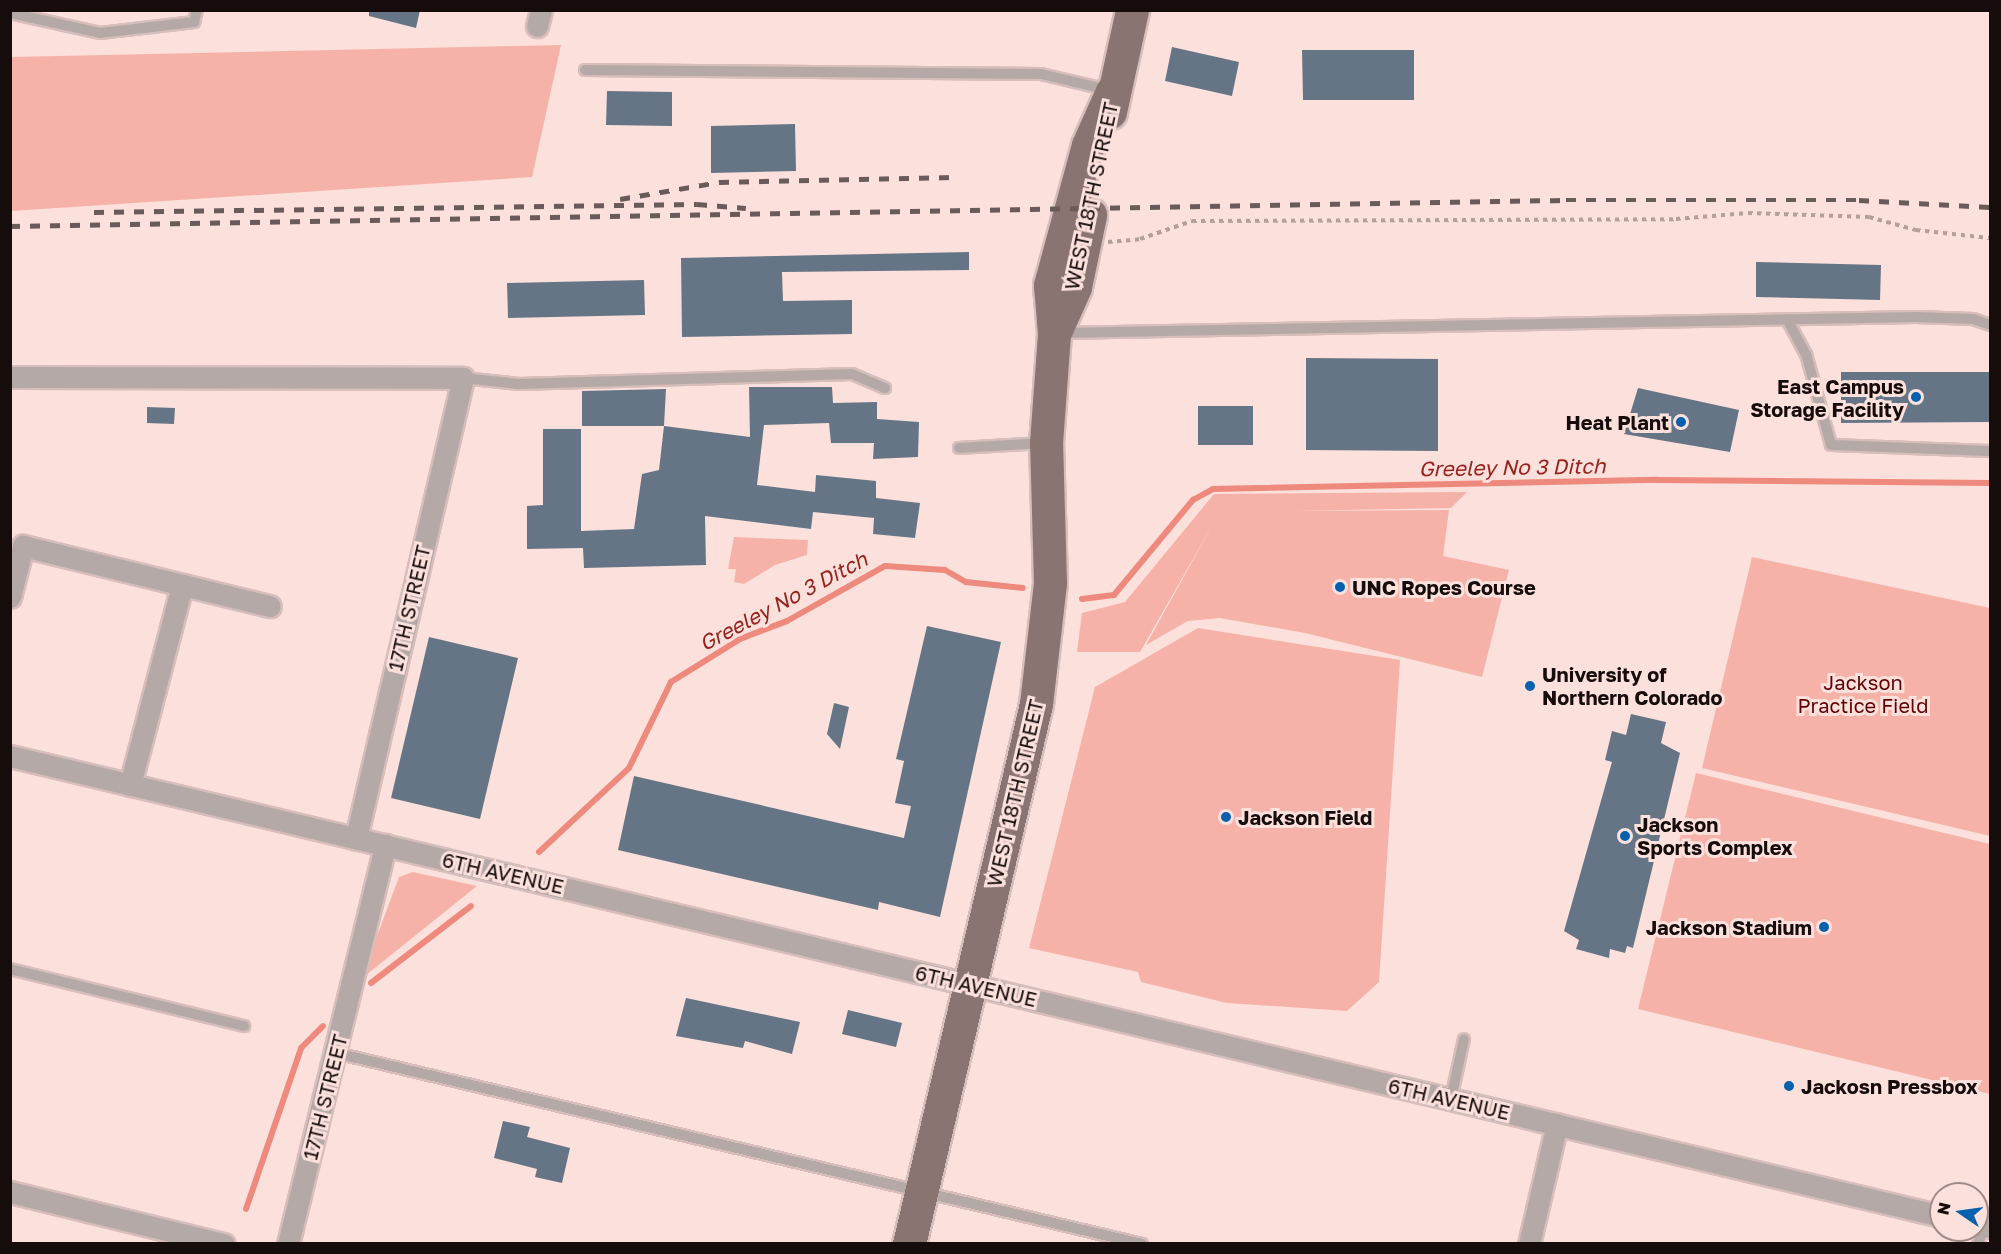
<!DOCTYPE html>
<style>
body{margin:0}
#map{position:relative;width:2001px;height:1254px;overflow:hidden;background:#fce0dc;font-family:"Golos Text",sans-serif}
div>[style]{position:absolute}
.green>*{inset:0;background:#f6b2a9}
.stream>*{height:6px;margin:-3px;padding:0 3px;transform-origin:3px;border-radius:3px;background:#ee897d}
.building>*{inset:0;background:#667585}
.path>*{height:4px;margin-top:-2px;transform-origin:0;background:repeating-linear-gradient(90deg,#b59f9b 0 4.5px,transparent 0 9px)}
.roads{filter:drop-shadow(2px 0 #d7bebb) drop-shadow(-2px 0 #d7bebb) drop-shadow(0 2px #d7bebb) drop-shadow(0 -2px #d7bebb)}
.service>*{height:10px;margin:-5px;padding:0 5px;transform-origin:5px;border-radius:5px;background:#b5a9a7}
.minor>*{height:21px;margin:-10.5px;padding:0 10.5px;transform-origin:10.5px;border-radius:10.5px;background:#b5a9a7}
.primary>*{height:33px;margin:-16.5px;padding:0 16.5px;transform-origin:16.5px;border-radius:16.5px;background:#897471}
.rail>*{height:4.5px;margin-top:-2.25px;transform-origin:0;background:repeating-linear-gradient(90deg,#6a5a58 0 10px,transparent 0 20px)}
.dots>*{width:16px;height:16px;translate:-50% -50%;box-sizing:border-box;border:3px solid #fce0dc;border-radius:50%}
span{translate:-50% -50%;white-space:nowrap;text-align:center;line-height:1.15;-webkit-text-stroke:6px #fce0dc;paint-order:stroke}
.street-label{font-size:20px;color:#150c0b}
.poi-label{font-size:20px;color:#150c0b;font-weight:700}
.right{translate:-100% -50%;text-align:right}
.left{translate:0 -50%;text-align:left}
.park-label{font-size:20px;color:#610306}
.water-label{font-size:21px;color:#99231f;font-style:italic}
.frame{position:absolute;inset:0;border:12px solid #150c0b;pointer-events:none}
.north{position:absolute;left:1929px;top:1182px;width:60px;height:60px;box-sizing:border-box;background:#fce0dc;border:2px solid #a08b88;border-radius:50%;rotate:283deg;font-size:16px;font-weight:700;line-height:24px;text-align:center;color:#150c0b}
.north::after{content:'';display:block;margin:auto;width:21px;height:27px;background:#0561ae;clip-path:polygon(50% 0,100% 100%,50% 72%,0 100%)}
</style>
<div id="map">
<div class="green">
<i style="clip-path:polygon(561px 45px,532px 177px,11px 211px,11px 57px)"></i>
<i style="clip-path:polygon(1467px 492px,1451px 508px,1291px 511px,1449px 510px,1443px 556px,1509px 570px,1482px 677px,1305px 633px,1220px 618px,1188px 621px,1146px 645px,1214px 522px,1140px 652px,1077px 652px,1082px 613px,1125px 602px,1214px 494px)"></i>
<i style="clip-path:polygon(734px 537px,808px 540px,807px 555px,775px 565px,744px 584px,734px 582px,736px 569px,728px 569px)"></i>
<i style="clip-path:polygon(1752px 557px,1990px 608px,1990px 836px,1702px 768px)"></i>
<i style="clip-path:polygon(1198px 628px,1400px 660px,1379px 982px,1347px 1011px,1227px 1003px,1141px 982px,1138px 972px,1029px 948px,1095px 687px)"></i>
<i style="clip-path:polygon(1696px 773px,1990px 844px,1990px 1094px,1638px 1009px)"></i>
<i style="clip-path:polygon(413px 872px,477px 886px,361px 979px,399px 877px)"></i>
</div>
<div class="stream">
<i style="left:1082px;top:599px;width:32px;rotate:-7deg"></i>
<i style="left:1114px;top:595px;width:124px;rotate:-50.3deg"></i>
<i style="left:1193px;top:500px;width:23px;rotate:-29deg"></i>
<i style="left:1213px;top:489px;width:444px;rotate:-1.2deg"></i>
<i style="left:1657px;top:480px;width:333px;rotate:0.5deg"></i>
<i style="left:539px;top:852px;width:123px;rotate:-43deg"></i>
<i style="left:629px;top:768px;width:96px;rotate:-64deg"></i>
<i style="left:671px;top:682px;width:81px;rotate:-31.9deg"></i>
<i style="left:740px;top:639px;width:50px;rotate:-21deg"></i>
<i style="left:787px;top:621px;width:112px;rotate:-29.3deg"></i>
<i style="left:885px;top:566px;width:60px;rotate:3.8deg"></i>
<i style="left:945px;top:570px;width:24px;rotate:30deg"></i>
<i style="left:966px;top:582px;width:57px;rotate:6deg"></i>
<i style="left:371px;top:983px;width:126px;rotate:-37.6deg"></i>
<i style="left:246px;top:1209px;width:170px;rotate:-71.1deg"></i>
<i style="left:301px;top:1048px;width:31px;rotate:-45deg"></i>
</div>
<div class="building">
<i style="clip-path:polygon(369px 10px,420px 10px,416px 28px,369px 16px)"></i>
<i style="clip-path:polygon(1172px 47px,1239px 62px,1232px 96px,1165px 81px)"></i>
<i style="clip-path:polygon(1302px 50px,1414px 50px,1414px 100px,1303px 100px)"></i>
<i style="clip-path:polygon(607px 91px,672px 92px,672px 126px,606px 125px)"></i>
<i style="clip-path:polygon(795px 124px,796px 171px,711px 173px,711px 126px)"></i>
<i style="clip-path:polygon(969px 252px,969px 270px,782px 272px,783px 301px,852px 300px,852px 334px,682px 337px,681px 258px)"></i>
<i style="clip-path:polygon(1756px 262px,1881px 265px,1880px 300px,1756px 297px)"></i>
<i style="clip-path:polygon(644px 280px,645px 315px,508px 318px,507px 283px)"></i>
<i style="clip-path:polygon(1306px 358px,1438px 359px,1438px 451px,1306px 450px)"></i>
<i style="clip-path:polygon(1841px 372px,1990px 372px,1990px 422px,1841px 423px)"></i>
<i style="clip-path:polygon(749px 387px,832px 387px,833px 403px,877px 402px,877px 419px,919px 422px,918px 457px,873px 459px,874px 443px,831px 443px,829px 423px,764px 425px,757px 485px,815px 492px,816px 475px,876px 481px,876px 498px,920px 503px,915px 538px,873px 534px,874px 518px,813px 512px,811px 529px,705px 516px,706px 565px,584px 568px,583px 548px,527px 549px,527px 506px,543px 505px,543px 429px,581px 429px,581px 531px,634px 529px,642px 474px,659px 470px,664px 426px,582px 426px,582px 391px,666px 389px,664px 426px,750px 437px)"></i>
<i style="clip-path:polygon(1638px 388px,1739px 410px,1730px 452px,1624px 434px)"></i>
<i style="clip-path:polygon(1198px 406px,1253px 406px,1253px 445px,1198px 445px)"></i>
<i style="clip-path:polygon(147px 407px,175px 408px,174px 424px,147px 423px)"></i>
<i style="clip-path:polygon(927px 626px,1001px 642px,940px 917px,879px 902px,878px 910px,618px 850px,634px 776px,904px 838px,911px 806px,895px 803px,904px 761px,896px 759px)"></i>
<i style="clip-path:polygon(429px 637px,518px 658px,480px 819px,391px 798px)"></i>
<i style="clip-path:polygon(834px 703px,849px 707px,840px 749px,827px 734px)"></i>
<i style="clip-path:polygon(1631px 714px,1666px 722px,1661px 743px,1680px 753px,1633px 948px,1627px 946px,1625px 953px,1610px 949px,1609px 958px,1576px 949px,1579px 940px,1564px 931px,1612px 762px,1605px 760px,1612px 731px,1626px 735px)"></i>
<i style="clip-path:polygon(686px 998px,800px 1022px,792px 1054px,745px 1041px,743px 1048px,676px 1036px)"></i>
<i style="clip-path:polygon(848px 1010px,902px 1023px,896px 1047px,842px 1034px)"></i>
<i style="clip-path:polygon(503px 1121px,530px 1127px,527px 1137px,570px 1148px,562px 1183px,535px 1177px,537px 1169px,494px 1158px)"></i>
</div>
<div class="path">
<i style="left:1108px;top:242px;width:32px;rotate:-5deg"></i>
<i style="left:1140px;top:239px;width:55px;rotate:-19.1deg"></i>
<i style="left:1192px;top:221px;width:484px;rotate:-0.2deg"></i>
<i style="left:1676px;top:219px;width:72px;rotate:-4.8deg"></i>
<i style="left:1748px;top:213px;width:121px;rotate:1.9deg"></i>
<i style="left:1869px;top:217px;width:49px;rotate:15.5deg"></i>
<i style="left:1916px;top:230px;width:74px;rotate:6.2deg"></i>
</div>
<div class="roads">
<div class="service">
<i style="left:10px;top:13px;width:92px;rotate:12.5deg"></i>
<i style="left:100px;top:33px;width:95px;rotate:-6.7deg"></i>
<i style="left:194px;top:22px;width:12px;rotate:-76deg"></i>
<i style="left:585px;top:70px;width:456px;rotate:0.5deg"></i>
<i style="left:1041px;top:74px;width:69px;rotate:13.4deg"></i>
<i style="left:1787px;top:319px;width:40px;rotate:62deg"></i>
<i style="left:1806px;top:354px;width:94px;rotate:74.6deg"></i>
<i style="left:1831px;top:445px;width:159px;rotate:2.2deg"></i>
<i style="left:1061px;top:333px;width:855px;rotate:-1.07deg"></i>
<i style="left:1916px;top:317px;width:57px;rotate:2deg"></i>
<i style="left:1973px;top:319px;width:18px;rotate:19deg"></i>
<i style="left:463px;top:378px;width:56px;rotate:6.1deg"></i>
<i style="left:519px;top:384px;width:333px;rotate:-1.7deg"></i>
<i style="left:852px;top:374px;width:36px;rotate:23deg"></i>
<i style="left:959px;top:448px;width:84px;rotate:-3.4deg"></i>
<i style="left:10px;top:969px;width:241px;rotate:13.7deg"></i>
<i style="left:336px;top:1053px;width:828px;rotate:13.33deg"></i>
<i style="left:1451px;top:1099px;width:61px;rotate:-77.8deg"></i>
<i style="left:1978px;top:1244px;width:19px;rotate:-72deg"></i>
</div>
<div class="minor">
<i style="left:537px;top:26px;width:16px;rotate:-76deg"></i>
<i style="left:10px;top:377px;width:453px;rotate:0.1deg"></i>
<i style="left:463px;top:378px;width:473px;rotate:103.1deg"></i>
<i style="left:10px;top:597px;width:53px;rotate:-75.7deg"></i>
<i style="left:23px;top:546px;width:254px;rotate:13.7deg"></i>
<i style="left:10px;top:756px;width:1985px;rotate:13.4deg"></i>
<i style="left:130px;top:785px;width:207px;rotate:-75.4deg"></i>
<i style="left:10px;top:1192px;width:220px;rotate:13.7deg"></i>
<i style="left:1977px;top:1224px;width:13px;rotate:13deg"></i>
<i style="left:288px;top:1244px;width:411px;rotate:-76.3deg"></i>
<i style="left:1529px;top:1244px;width:123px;rotate:-76.9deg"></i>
</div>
<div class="primary">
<i style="left:1110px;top:112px;width:104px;rotate:-77.8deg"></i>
<i style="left:1055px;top:332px;width:49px;rotate:-66deg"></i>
<i style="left:1075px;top:287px;width:74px;rotate:-78.2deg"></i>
<i style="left:909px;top:1244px;width:555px;rotate:-76.77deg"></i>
<i style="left:1036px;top:704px;width:122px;rotate:-83.4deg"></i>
<i style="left:1050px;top:583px;width:140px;rotate:-91.6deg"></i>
<i style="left:1046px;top:443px;width:110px;rotate:-85.8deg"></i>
<i style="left:1054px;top:333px;width:48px;rotate:-94.8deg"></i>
<i style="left:1050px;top:285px;width:145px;rotate:-74.8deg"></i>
<i style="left:1088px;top:145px;width:59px;rotate:-66deg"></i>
</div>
</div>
<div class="rail">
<i style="left:620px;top:199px;width:100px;rotate:-9.7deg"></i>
<i style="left:719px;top:182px;width:237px;rotate:-1.2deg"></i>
<i style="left:94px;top:212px;width:603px;rotate:-0.76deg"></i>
<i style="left:697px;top:204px;width:49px;rotate:4.7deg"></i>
<i style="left:10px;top:226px;width:1556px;rotate:-0.96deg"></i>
<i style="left:1566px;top:200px;width:293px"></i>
<i style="left:1859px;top:200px;width:131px;rotate:3.1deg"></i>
</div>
<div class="dots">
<i style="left:1916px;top:397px;background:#0561ae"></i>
<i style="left:1681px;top:422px;background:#0561ae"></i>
<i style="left:1340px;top:587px;background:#0561ae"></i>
<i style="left:1530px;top:686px;background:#0561ae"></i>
<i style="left:1226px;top:817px;background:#0561ae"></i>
<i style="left:1625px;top:836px;background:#0561ae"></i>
<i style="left:1824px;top:927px;background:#0561ae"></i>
<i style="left:1789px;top:1086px;background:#0561ae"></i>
</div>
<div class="street-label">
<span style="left:1091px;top:196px;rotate:-78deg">WEST 18TH STREET</span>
<span style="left:409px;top:608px;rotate:-77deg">17TH STREET</span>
<span style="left:1015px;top:793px;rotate:-77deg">WEST 18TH STREET</span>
<span style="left:503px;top:873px;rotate:13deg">6TH AVENUE</span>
<span style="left:976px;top:986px;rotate:13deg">6TH AVENUE</span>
<span style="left:325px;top:1097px;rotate:-76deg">17TH STREET</span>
<span style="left:1449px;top:1099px;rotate:13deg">6TH AVENUE</span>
</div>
<div class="poi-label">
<span class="right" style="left:1904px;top:398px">East Campus<br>Storage Facility</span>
<span class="right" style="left:1669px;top:422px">Heat Plant</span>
<span class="left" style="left:1352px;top:587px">UNC Ropes Course</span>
<span class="left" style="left:1542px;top:686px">University of<br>Northern Colorado</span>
<span class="left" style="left:1238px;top:817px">Jackson Field</span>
<span class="left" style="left:1637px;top:836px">Jackson<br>Sports Complex</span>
<span class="right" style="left:1812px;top:927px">Jackson Stadium</span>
<span class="left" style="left:1801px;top:1086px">Jackosn Pressbox</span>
</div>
<div class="park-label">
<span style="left:1863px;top:694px">Jackson<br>Practice Field</span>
</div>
<div class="water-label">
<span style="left:1512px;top:467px;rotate:-1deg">Greeley No 3 Ditch</span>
<span style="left:783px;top:601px;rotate:-28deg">Greeley No 3 Ditch</span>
</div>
<div class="frame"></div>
<div class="north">N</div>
</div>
